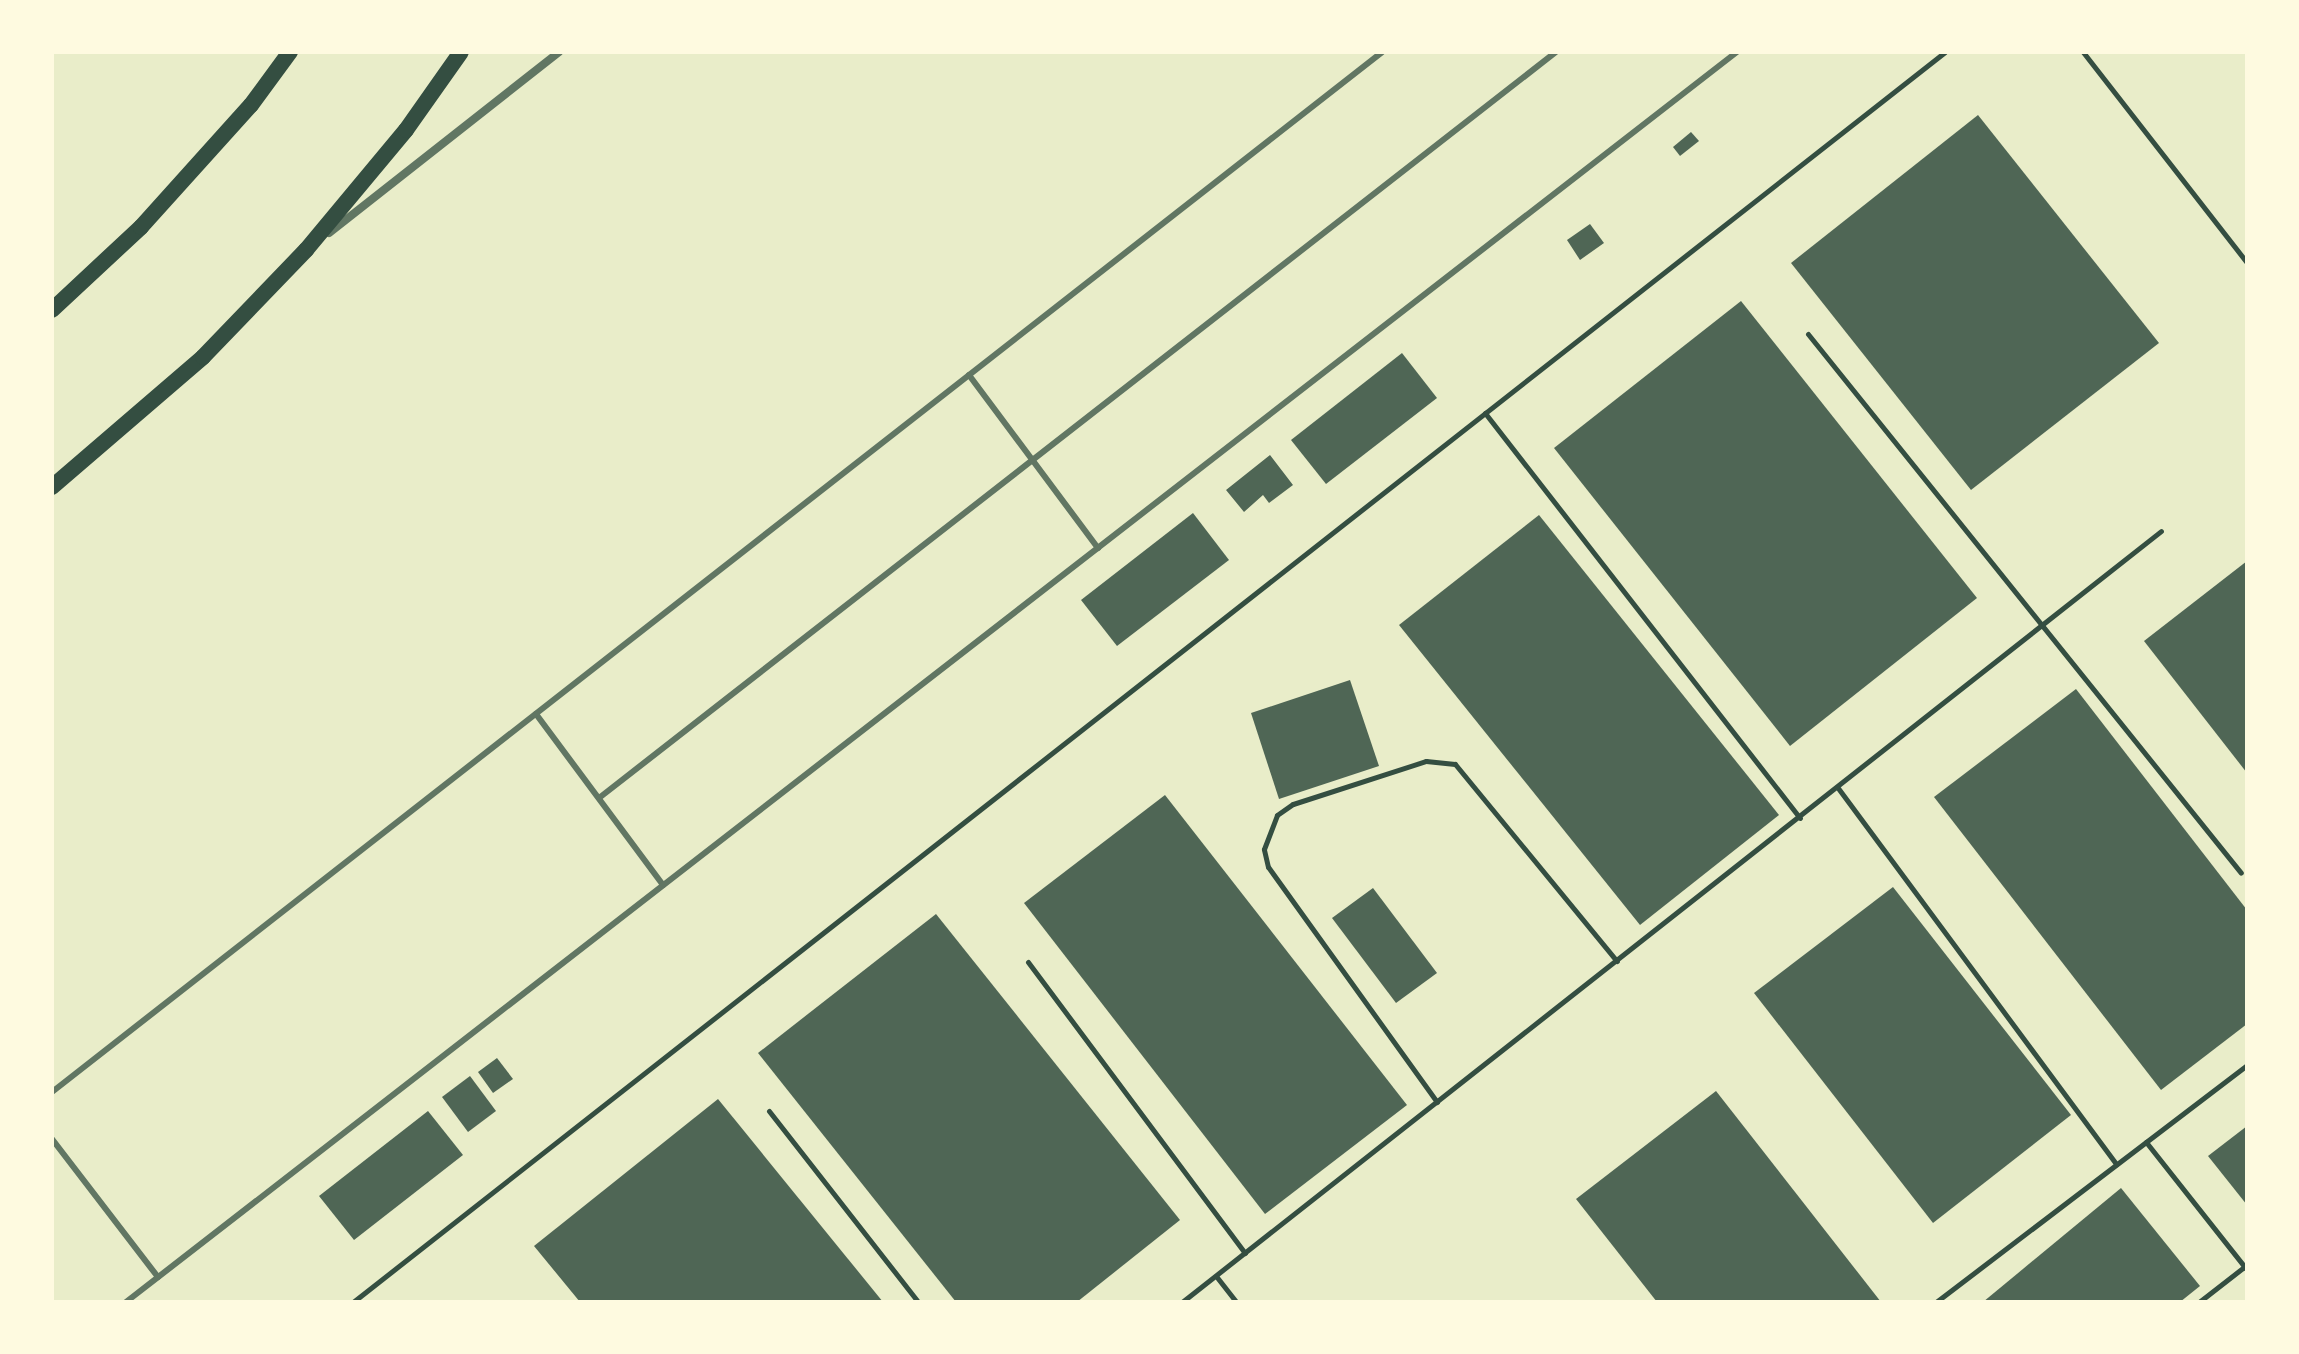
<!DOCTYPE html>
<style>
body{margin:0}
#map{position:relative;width:2299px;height:1354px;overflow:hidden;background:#e9edc9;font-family:"Sofia Sans Condensed",sans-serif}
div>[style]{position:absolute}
.building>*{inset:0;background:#4f6655}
.path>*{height:5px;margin:-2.5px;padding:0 2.5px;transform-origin:2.5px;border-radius:2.5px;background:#344e41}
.service>*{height:6px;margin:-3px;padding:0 3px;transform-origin:3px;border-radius:3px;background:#617663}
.minor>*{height:8px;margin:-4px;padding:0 4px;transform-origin:4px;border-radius:4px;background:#617663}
.secondary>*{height:16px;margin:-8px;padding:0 8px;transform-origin:8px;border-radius:8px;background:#344e41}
span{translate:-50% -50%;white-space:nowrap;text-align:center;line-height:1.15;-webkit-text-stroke:6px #fefae0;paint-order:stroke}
.frame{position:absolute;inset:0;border:54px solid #fefae0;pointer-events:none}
</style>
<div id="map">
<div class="building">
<i style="clip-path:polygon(1978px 115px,2159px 343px,1971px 490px,1791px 263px)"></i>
<i style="clip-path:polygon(1691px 132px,1699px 141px,1680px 156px,1673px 147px)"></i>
<i style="clip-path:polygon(1590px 224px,1604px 243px,1580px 260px,1567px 240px)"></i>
<i style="clip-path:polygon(1741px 301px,1977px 598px,1790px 746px,1554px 448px)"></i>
<i style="clip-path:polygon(1402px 353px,1437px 398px,1326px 484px,1291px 440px)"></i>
<i style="clip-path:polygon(1270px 455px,1293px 485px,1269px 503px,1263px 495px,1244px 512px,1226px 490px)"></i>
<i style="clip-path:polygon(1193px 513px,1229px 560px,1117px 646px,1081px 600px)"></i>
<i style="clip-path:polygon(1539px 515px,1779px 815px,1640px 925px,1399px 625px)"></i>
<i style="clip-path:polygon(2247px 561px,2247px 773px,2144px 641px)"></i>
<i style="clip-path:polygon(1350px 680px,1379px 766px,1279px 799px,1251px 713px)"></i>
<i style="clip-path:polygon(2076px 689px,2247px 910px,2247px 1024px,2161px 1090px,1934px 797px)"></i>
<i style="clip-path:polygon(1165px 795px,1407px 1105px,1265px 1214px,1024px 903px)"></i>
<i style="clip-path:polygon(1893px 887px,2071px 1115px,1933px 1223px,1754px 993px)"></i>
<i style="clip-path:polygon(1373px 888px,1437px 973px,1396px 1003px,1332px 918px)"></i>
<i style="clip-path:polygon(936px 914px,1180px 1220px,1077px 1302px,956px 1302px,758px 1053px)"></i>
<i style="clip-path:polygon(497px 1058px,513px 1079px,493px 1093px,478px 1072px)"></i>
<i style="clip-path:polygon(470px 1076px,496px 1111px,468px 1132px,442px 1097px)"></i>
<i style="clip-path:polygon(1716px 1091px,1881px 1302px,1657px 1302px,1576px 1199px)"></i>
<i style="clip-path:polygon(718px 1099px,883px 1302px,580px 1302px,534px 1246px)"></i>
<i style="clip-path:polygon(428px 1111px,463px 1155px,354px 1240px,319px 1196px)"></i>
<i style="clip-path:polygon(2247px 1126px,2247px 1205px,2208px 1156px)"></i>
<i style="clip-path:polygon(2121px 1188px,2200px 1286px,2180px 1302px,1983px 1302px)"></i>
</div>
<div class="path">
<i style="left:2083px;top:52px;width:267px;rotate:52.1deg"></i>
<i style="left:1808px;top:334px;width:691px;rotate:51.22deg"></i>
<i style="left:1485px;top:413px;width:513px;rotate:52.13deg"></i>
<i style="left:1838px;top:788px;width:468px;rotate:53.5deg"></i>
<i style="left:1028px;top:962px;width:363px;rotate:53.3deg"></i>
<i style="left:1437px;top:1102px;width:289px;rotate:-125.7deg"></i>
<i style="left:1268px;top:867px;width:18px;rotate:-103deg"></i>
<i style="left:1264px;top:849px;width:36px;rotate:-69deg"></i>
<i style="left:1277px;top:815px;width:19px;rotate:-35deg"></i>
<i style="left:1293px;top:804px;width:140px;rotate:-17.9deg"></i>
<i style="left:1426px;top:761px;width:29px;rotate:6deg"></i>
<i style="left:1455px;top:764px;width:255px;rotate:50.6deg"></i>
<i style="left:769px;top:1111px;width:242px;rotate:52deg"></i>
<i style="left:2146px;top:1142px;width:163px;rotate:51.7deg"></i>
<i style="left:1216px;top:1276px;width:33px;rotate:52deg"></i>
<i style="left:353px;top:1302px;width:2024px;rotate:-38.14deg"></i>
<i style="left:1182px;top:1302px;width:1246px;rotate:-38.22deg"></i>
<i style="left:1936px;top:1302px;width:391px;rotate:-37.3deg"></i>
<i style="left:2199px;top:1302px;width:57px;rotate:-37.9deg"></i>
</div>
<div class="service">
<i style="left:969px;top:375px;width:216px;rotate:53.3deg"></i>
<i style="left:536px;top:714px;width:213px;rotate:53.4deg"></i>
<i style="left:599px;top:798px;width:1213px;rotate:-37.94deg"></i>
<i style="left:52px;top:1092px;width:1688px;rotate:-38.02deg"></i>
<i style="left:52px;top:1139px;width:174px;rotate:52.5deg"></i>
<i style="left:126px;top:1302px;width:2039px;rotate:-37.81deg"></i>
</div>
<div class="minor">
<i style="left:329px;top:233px;width:293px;rotate:-38.2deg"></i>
</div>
<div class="secondary">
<i style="left:52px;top:310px;width:122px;rotate:-43deg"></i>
<i style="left:141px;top:227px;width:164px;rotate:-48deg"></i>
<i style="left:251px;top:105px;width:66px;rotate:-53.7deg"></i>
<i style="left:52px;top:487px;width:199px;rotate:-40.7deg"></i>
<i style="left:203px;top:357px;width:149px;rotate:-46.1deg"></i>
<i style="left:306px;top:250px;width:156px;rotate:-50.2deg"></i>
<i style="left:406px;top:130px;width:95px;rotate:-54.8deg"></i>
</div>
<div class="frame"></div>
</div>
